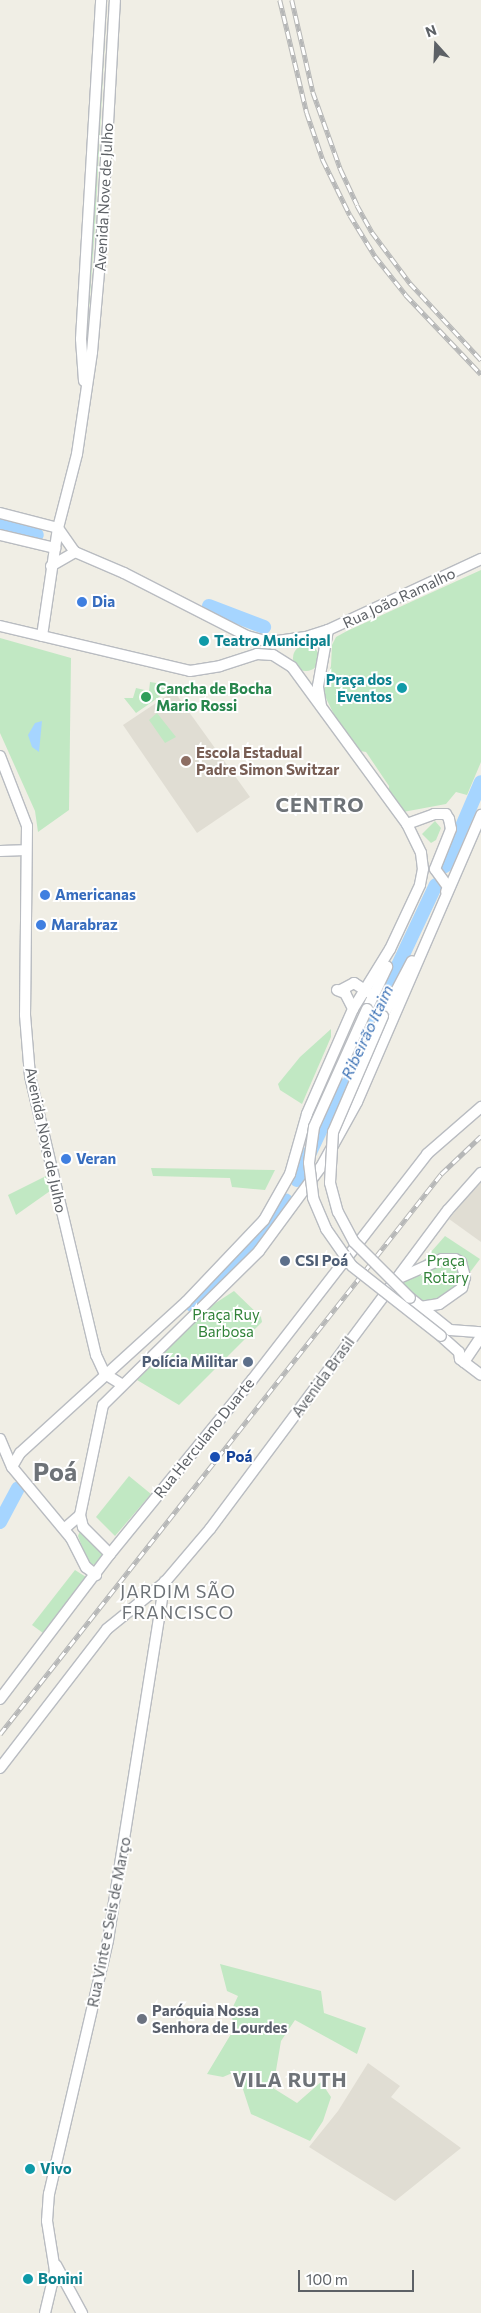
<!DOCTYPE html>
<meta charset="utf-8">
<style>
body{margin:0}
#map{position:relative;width:481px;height:2313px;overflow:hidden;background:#f0eee5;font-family:Commissioner,sans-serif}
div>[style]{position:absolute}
.education>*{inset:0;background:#e0ddd3}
.green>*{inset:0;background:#c1e8c3}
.round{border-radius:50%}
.water>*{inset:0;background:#a6d5ff}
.river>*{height:14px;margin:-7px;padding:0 7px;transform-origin:7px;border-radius:7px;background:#a6d5ff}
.roads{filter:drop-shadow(1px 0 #b9bcc1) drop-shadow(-1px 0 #b9bcc1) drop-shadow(0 1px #b9bcc1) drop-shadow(0 -1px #b9bcc1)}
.secondary>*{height:10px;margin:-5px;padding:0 5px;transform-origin:5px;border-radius:5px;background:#fff}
.rail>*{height:4.5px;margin-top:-2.25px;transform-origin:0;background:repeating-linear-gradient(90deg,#fff 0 8px,#b6b7b7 0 16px);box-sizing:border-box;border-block:1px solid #b6b7b7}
.bridges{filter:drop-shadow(1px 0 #b9bcc1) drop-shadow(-1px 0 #b9bcc1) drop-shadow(0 1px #b9bcc1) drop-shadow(0 -1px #b9bcc1)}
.secondary-bridge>*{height:10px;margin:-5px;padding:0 5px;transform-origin:5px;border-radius:5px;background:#fff}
.dots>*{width:14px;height:14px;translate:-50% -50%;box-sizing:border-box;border:2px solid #fff;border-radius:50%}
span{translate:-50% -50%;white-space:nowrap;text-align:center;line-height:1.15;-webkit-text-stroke:4px #fff;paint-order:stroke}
.street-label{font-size:15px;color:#5d6166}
.shop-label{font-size:15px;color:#366cbe;font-weight:700}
.left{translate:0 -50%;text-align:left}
.culture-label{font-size:15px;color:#0d838f;font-weight:700}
.right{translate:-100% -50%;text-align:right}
.leisure-label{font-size:15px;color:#27864d;font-weight:700}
.education-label{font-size:15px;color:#785e54;font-weight:700}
.park-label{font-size:15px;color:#308238}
.service-label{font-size:15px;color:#4e5e75;font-weight:700}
.transit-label{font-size:15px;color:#164399;font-weight:700}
.worship-label{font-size:15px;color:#5b616d;font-weight:700}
.water-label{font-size:16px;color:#3e73b6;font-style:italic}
.quarter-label{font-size:18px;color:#6e7378;letter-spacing:1px}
.district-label{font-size:20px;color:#6e7378;font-weight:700;letter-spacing:1px}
.town-label{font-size:25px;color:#6e7378;font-weight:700}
.north{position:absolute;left:411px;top:20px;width:50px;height:50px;-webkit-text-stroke:4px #fff;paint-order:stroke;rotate:340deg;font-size:14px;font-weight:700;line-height:20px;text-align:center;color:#5d6166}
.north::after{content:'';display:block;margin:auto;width:18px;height:22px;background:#5d6166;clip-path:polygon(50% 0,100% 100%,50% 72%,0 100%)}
.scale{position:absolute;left:298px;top:2270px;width:116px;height:22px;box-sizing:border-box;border:2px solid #5d6166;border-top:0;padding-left:6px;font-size:15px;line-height:18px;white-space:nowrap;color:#5d6166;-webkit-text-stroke:4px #fff;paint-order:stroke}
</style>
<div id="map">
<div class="education">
<i style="clip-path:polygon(174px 691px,250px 797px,197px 833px,123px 725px)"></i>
<i style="clip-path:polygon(481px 1180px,481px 1242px,449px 1219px)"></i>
<i style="clip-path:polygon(368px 2063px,400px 2086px,391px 2097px,461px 2148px,395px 2201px,309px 2147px,338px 2111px)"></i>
</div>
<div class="green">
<i style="clip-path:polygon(107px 0,95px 226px,86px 351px)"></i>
<i style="clip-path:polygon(0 522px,39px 532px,38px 538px,0 529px)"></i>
<i style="clip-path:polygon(481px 570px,481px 762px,467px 795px,456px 792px,446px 804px,403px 812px,389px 797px,389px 786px,366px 752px,355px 750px,345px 737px,323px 692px,331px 666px,332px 645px,336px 637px,347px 631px)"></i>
<i style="clip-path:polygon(0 638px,71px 658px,69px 810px,38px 832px,35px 811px,0 733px)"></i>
<i class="round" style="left:293px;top:645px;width:26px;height:26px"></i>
<i style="clip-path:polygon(150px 682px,175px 686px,136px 713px,124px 698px,133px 698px,136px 688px,149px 691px)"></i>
<i style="clip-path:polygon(157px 713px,176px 737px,165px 743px,149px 720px)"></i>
<i style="clip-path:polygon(435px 821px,441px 828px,436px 840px,431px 843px,422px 834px)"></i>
<i style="clip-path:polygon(331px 1029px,331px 1037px,302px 1104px,280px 1090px,278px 1084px,300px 1057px)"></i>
<i style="clip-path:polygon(151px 1168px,275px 1170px,265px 1190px,232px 1187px,230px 1178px,153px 1176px)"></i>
<i style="clip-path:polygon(46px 1176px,50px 1191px,16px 1215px,8px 1195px)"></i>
<i style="clip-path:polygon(445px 1236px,480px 1259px,462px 1283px,431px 1312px,410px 1307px,395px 1293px)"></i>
<i style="clip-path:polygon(234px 1291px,261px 1317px,262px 1322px,179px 1405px,137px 1380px,211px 1306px)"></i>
<i style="clip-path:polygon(129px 1476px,151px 1494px,115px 1536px,96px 1517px)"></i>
<i style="clip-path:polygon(80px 1531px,103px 1554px,96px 1565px,90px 1564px,86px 1557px,78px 1536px)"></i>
<i style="clip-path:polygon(75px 1570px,86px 1577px,43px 1633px,32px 1625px)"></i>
<i style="clip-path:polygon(220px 1964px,321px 1991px,324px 2013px,366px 2028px,357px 2054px,295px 2020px,281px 2041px,273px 2088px,297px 2103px,321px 2082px,331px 2097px,323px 2121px,310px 2141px,251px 2114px,237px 2071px,223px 2077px,207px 2074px,234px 2029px,231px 2011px,238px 1996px,227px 1991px)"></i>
</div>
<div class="water">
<i style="clip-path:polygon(42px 721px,39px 752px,32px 747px,28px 735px,35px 723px)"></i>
</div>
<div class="river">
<i style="left:0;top:525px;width:38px;rotate:15deg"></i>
<i style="left:209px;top:606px;width:59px;rotate:20.9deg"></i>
<i style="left:445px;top:866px;width:91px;rotate:-66.8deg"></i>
<i style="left:297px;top:1180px;width:326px;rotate:-64.8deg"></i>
<i style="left:192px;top:1305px;width:112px;rotate:-46.5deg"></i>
<i style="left:269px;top:1224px;width:29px;rotate:-54deg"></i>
<i style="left:0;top:1522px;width:38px;rotate:-62deg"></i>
</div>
<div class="roads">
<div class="secondary">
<i style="left:84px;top:381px;width:42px;rotate:-94.1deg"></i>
<i style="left:81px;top:339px;width:340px;rotate:-86.6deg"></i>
<i style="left:0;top:513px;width:60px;rotate:14.5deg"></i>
<i style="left:58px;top:528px;width:29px;rotate:55deg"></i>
<i style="left:75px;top:552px;width:53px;rotate:23.2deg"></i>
<i style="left:124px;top:573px;width:138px;rotate:27.1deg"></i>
<i style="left:247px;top:636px;width:24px;rotate:15deg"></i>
<i style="left:270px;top:642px;width:36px;rotate:-8deg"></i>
<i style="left:306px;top:637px;width:23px;rotate:-18deg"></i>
<i style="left:328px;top:630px;width:169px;rotate:-24.9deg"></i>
<i style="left:0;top:535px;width:57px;rotate:13.3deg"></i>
<i style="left:51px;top:566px;width:28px;rotate:-30deg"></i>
<i style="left:0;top:626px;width:195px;rotate:13.3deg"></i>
<i style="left:190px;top:671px;width:30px;rotate:-9deg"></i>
<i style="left:220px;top:666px;width:39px;rotate:-18deg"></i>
<i style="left:257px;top:654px;width:16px;rotate:4deg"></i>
<i style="left:273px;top:655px;width:22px;rotate:32deg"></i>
<i style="left:292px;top:667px;width:195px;rotate:53.8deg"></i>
<i style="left:407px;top:824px;width:32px;rotate:64deg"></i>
<i style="left:421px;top:853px;width:16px;rotate:83deg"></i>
<i style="left:423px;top:869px;width:16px;rotate:101deg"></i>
<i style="left:420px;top:885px;width:71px;rotate:115.1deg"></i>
<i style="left:390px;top:949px;width:70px;rotate:121.7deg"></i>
<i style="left:353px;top:1009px;width:115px;rotate:113.7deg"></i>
<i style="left:307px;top:1114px;width:62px;rotate:105.8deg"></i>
<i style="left:290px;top:1174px;width:53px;rotate:119.5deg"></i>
<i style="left:264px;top:1220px;width:113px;rotate:133.6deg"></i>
<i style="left:186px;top:1302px;width:224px;rotate:137.7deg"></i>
<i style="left:20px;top:1453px;width:16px;rotate:120deg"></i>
<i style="left:42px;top:636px;width:109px;rotate:-81.6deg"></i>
<i style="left:58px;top:528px;width:76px;rotate:-75.6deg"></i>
<i style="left:77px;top:454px;width:103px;rotate:-81.6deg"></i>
<i style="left:92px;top:352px;width:103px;rotate:-85deg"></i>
<i style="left:101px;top:249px;width:249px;rotate:-86.8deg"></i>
<i style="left:321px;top:706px;width:20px;rotate:-99deg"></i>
<i style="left:318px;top:686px;width:57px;rotate:-79.9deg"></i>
<i style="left:0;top:756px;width:75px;rotate:68.9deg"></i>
<i style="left:27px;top:826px;width:189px;rotate:90.6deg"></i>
<i style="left:25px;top:1015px;width:61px;rotate:85.3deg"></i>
<i style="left:30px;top:1076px;width:287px;rotate:76.7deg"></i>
<i style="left:96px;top:1355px;width:21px;rotate:65deg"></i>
<i style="left:105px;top:1374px;width:19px;rotate:32deg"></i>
<i style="left:407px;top:824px;width:29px;rotate:-20deg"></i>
<i style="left:434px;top:814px;width:12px"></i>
<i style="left:446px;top:814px;width:6px;rotate:59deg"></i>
<i style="left:449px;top:819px;width:10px;rotate:79deg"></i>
<i style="left:451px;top:829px;width:43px;rotate:111.8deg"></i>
<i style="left:435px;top:869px;width:22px;rotate:54deg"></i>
<i style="left:448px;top:887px;width:5px;rotate:112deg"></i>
<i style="left:0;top:851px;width:25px;rotate:-2deg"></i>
<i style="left:337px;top:990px;width:9px;rotate:21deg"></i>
<i style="left:345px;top:993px;width:18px;rotate:63deg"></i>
<i style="left:341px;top:990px;width:15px;rotate:-28deg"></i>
<i style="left:354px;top:983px;width:17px;rotate:33deg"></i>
<i style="left:367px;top:1009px;width:47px;rotate:-64.5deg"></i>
<i style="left:383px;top:1016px;width:62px;rotate:-62.2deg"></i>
<i style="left:397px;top:1279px;width:49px;rotate:-24deg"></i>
<i style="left:442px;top:1259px;width:13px"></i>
<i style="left:455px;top:1259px;width:7px;rotate:27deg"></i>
<i style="left:461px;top:1262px;width:16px;rotate:75deg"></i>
<i style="left:465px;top:1277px;width:11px;rotate:105deg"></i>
<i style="left:462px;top:1288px;width:28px;rotate:145deg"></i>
<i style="left:439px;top:1304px;width:19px;rotate:171deg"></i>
<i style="left:410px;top:1298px;width:51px;rotate:38.7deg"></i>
<i style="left:450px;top:1330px;width:31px;rotate:4deg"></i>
<i style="left:441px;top:1336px;width:24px;rotate:42deg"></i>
<i style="left:459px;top:1352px;width:7px;rotate:82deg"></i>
<i style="left:460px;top:1359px;width:26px;rotate:37deg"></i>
<i style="left:464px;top:1362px;width:30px;rotate:-56deg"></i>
<i style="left:0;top:1439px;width:30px;rotate:67deg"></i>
<i style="left:12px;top:1467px;width:92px;rotate:50.3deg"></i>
<i style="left:71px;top:1538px;width:33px;rotate:63deg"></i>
<i style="left:86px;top:1567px;width:13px;rotate:39deg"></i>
<i style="left:64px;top:1529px;width:21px;rotate:-41deg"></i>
<i style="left:110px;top:1554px;width:38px;rotate:-135deg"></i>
<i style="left:83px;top:1527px;width:12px;rotate:-104deg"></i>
<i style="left:80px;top:1515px;width:112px;rotate:-78.2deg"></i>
<i style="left:103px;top:1405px;width:219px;rotate:-44.6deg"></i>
<i style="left:259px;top:1251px;width:104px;rotate:-53.6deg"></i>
<i style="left:321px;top:1167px;width:74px;rotate:-61deg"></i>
<i style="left:357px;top:1102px;width:313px;rotate:-66.6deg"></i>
<i style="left:0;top:1699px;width:182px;rotate:-52.8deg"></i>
<i style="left:110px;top:1554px;width:225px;rotate:-50.8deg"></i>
<i style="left:252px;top:1380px;width:286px;rotate:-52.2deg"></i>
<i style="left:427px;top:1154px;width:72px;rotate:-41deg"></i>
<i style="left:0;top:1768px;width:175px;rotate:-52.4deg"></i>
<i style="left:107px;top:1629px;width:75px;rotate:-39deg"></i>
<i style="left:165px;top:1582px;width:70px;rotate:-49.7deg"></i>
<i style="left:210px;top:1529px;width:398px;rotate:-53.3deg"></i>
<i style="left:448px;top:1210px;width:50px;rotate:-48.3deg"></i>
<i style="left:56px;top:2265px;width:55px;rotate:61.6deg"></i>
<i style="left:45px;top:2313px;width:43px;rotate:-76.6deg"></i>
<i style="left:55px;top:2271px;width:51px;rotate:-99.1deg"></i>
<i style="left:47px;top:2221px;width:27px;rotate:-86deg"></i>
<i style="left:49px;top:2194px;width:261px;rotate:-76.9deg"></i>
<i style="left:108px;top:1940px;width:363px;rotate:-81deg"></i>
</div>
</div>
<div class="rail">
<i style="left:280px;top:0;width:116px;rotate:76.6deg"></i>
<i style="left:307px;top:113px;width:50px;rotate:71.2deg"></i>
<i style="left:323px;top:160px;width:61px;rotate:63.9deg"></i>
<i style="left:350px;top:215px;width:48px;rotate:58.6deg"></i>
<i style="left:375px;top:256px;width:50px;rotate:51.5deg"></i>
<i style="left:406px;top:295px;width:109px;rotate:46.5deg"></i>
<i style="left:292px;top:0;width:94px;rotate:77.1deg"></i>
<i style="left:313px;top:92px;width:83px;rotate:70.3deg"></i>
<i style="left:341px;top:170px;width:38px;rotate:65deg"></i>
<i style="left:357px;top:205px;width:31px;rotate:61deg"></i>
<i style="left:372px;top:232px;width:64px;rotate:53.3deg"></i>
<i style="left:410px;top:283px;width:105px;rotate:47.3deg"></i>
<i style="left:0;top:1734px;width:713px;rotate:-51.78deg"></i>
<i style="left:441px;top:1174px;width:55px;rotate:-43.5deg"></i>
</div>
<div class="bridges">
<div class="secondary-bridge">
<i style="left:367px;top:1009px;width:129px;rotate:114.2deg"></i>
<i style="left:314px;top:1127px;width:36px;rotate:98deg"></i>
<i style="left:309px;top:1163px;width:35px;rotate:83deg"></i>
<i style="left:313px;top:1198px;width:34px;rotate:67deg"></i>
<i style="left:326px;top:1229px;width:45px;rotate:54.9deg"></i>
<i style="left:352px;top:1266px;width:113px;rotate:38.2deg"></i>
<i style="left:383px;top:1016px;width:126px;rotate:113.3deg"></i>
<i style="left:333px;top:1132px;width:51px;rotate:93.4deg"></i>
<i style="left:330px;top:1183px;width:30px;rotate:75deg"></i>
<i style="left:338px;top:1212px;width:34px;rotate:62deg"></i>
<i style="left:354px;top:1242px;width:79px;rotate:45deg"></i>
</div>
</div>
<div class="dots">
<i style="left:82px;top:602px;background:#3f7fe0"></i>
<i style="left:204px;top:641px;background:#0f9aa8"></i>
<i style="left:402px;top:688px;background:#0f9aa8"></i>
<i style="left:146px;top:697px;background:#2e9e5b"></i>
<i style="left:186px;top:761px;background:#8d6e63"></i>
<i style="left:45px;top:895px;background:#3f7fe0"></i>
<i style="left:41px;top:925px;background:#3f7fe0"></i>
<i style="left:66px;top:1159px;background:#3f7fe0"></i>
<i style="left:285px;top:1261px;background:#5c6f8a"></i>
<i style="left:248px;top:1362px;background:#5c6f8a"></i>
<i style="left:215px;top:1457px;background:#1a4fb4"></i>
<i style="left:142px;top:2019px;background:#6b7280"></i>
<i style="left:30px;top:2169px;background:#0f9aa8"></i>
<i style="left:28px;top:2279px;background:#0f9aa8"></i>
</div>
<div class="street-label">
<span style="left:104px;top:197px;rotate:-87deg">Avenida Nove de Julho</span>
<span style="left:399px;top:598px;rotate:-25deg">Rua João Ramalho</span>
<span style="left:46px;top:1140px;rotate:78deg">Avenida Nove de Julho</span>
<span style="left:323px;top:1377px;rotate:-54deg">Avenida Brasil</span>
<span style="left:204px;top:1438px;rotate:-51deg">Rua Herculano Duarte</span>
<span style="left:109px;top:1922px;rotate:-79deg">Rua Vinte e Seis de Março</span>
</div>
<div class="shop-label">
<span class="left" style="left:92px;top:602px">Dia</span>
<span class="left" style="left:55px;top:895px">Americanas</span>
<span class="left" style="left:51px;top:925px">Marabraz</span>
<span class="left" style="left:76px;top:1159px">Veran</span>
</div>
<div class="culture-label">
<span class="left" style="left:214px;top:641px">Teatro Municipal</span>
<span class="right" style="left:392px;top:688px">Praça dos<br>Eventos</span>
<span class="left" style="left:40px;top:2169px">Vivo</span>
<span class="left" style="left:38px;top:2279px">Bonini</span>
</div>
<div class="leisure-label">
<span class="left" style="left:156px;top:697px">Cancha de Bocha<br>Mario Rossi</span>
</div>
<div class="education-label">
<span class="left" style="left:196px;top:761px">Escola Estadual<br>Padre Simon Switzar</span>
</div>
<div class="park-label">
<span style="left:446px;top:1269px">Praça<br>Rotary</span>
<span style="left:226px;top:1323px">Praça Ruy<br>Barbosa</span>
</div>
<div class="service-label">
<span class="left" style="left:295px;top:1261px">CSI Poá</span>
<span class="right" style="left:238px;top:1362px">Polícia Militar</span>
</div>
<div class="transit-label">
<span class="left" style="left:226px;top:1457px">Poá</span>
</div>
<div class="worship-label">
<span class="left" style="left:152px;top:2019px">Paróquia Nossa<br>Senhora de Lourdes</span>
</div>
<div class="water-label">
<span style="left:367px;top:1032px;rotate:-65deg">Ribeirão Itaim</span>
</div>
<div class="quarter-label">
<span style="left:178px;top:1602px">JARDIM SÃO<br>FRANCISCO</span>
</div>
<div class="district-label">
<span style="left:320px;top:804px">CENTRO</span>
<span style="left:290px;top:2079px">VILA RUTH</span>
</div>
<div class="town-label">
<span style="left:55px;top:1471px">Poá</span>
</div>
<div class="north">N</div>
<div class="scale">100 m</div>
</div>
